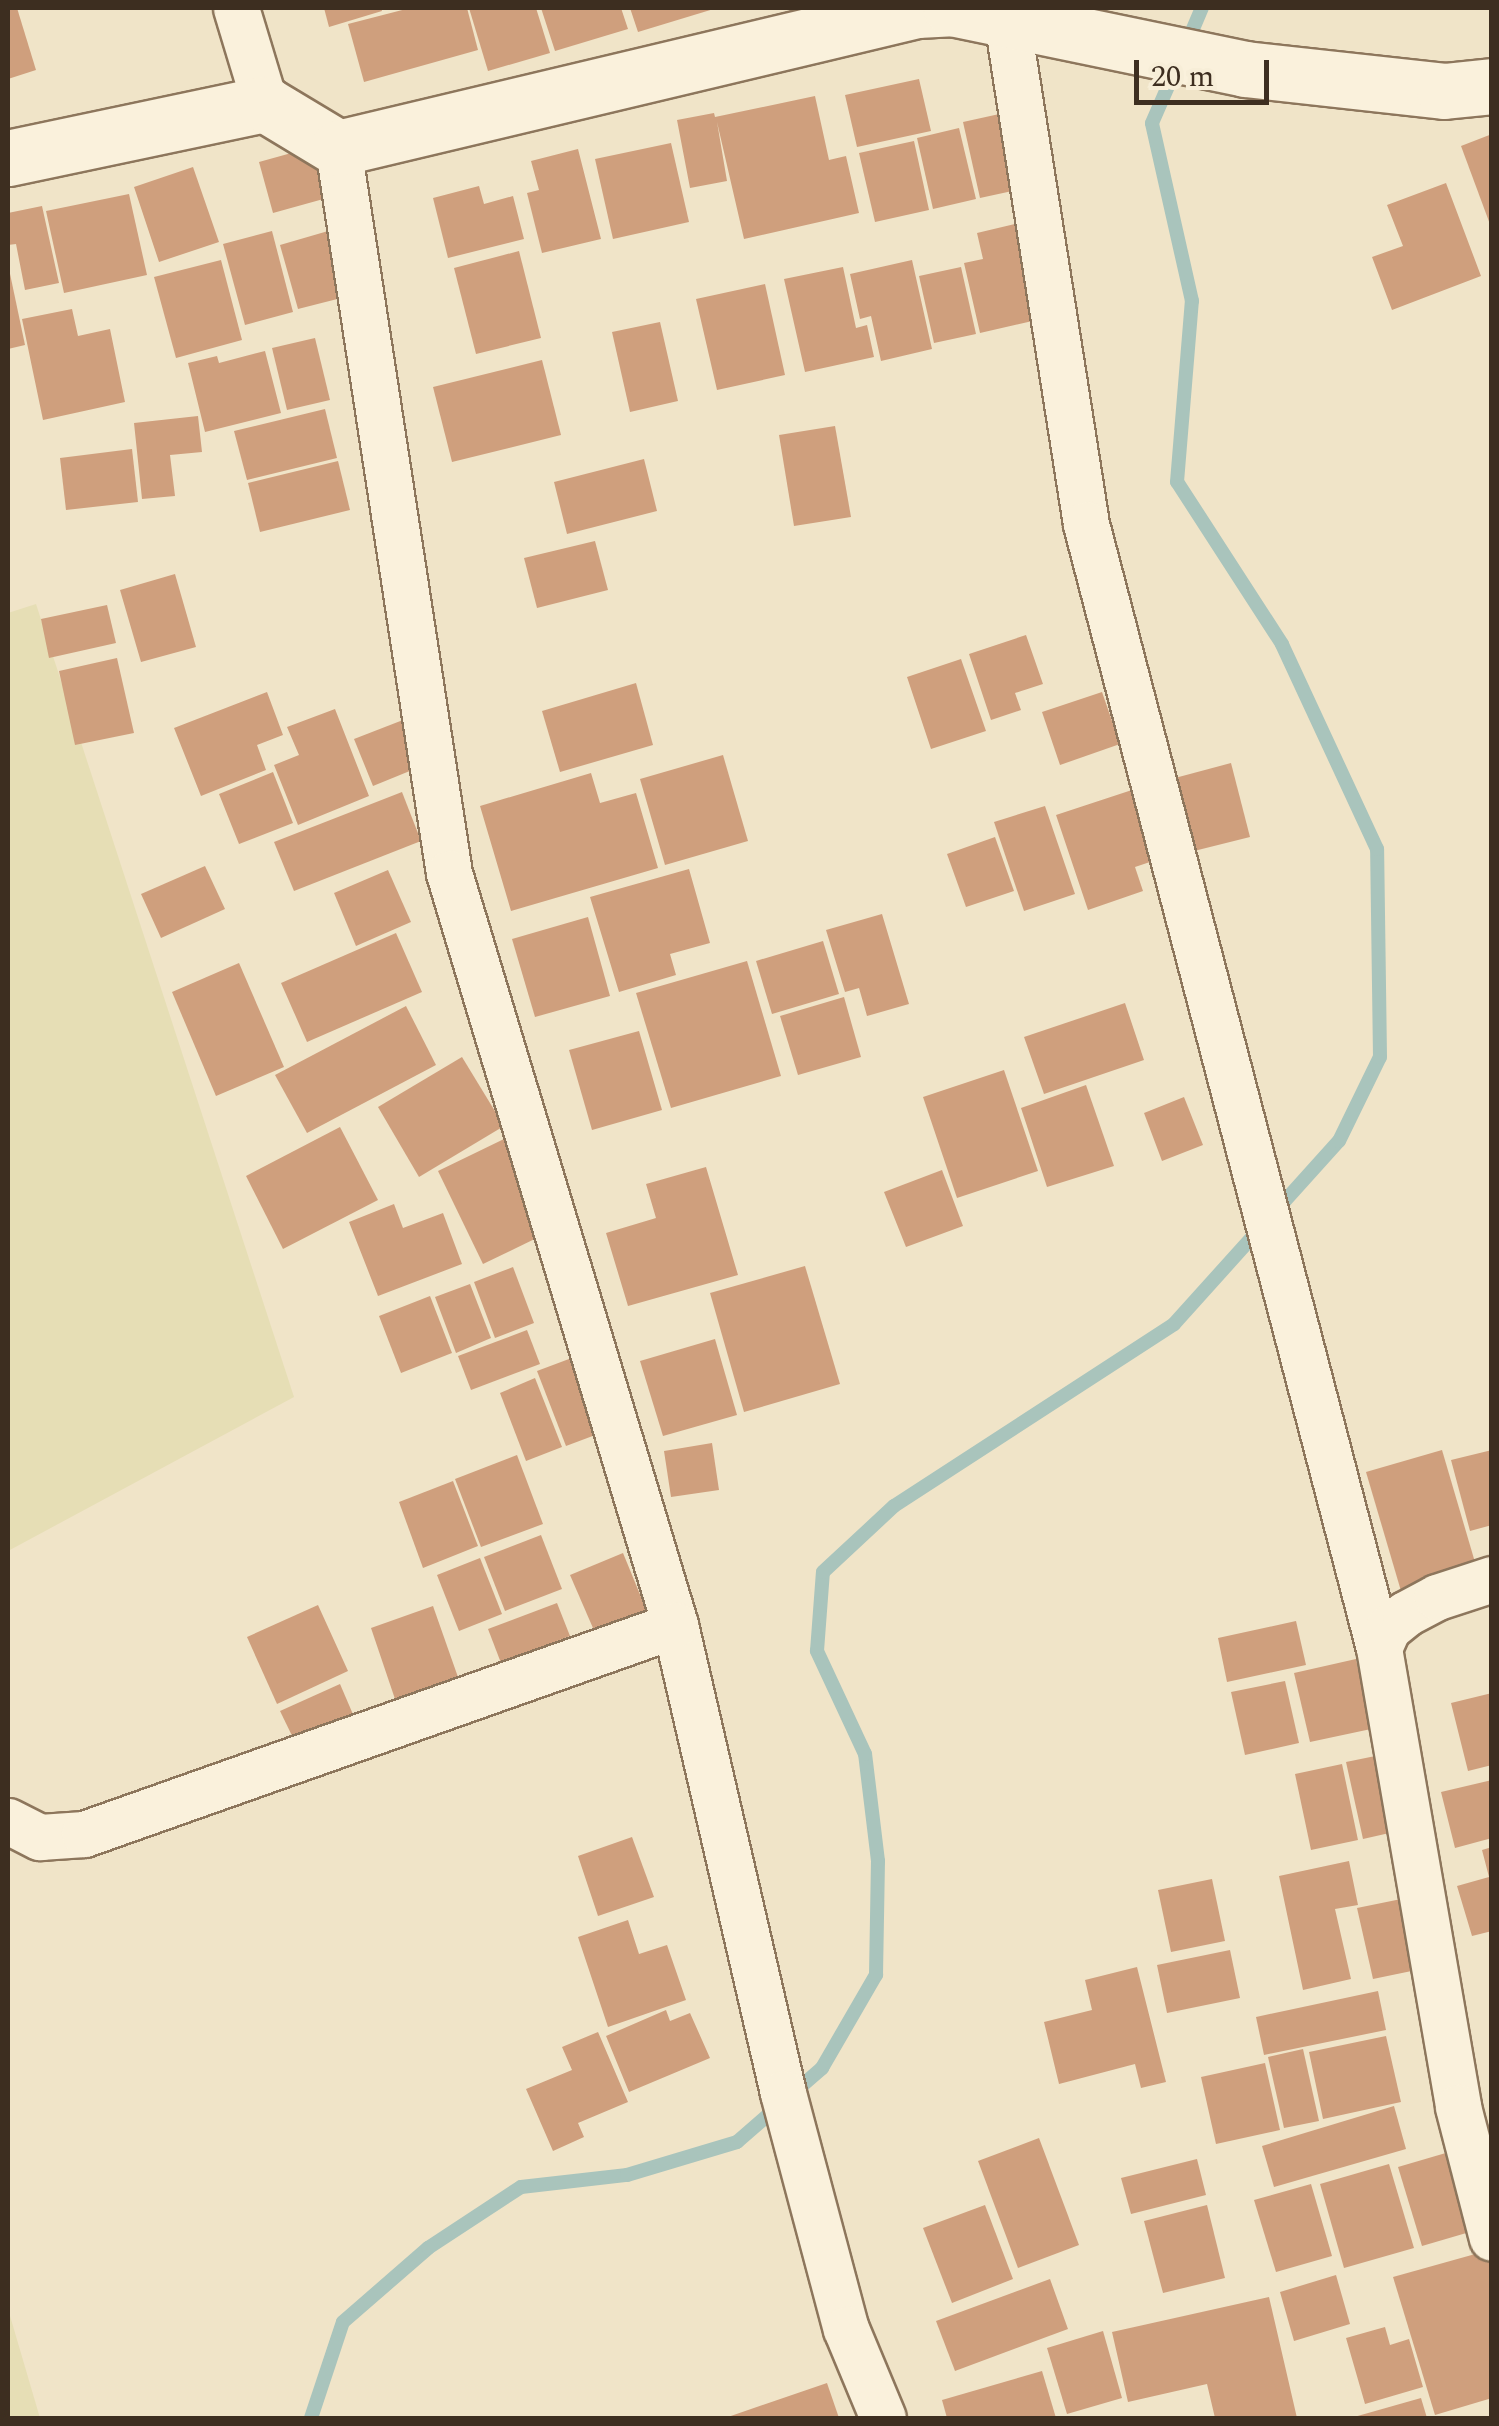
<!DOCTYPE html>
<style>
body{margin:0}
#map{position:relative;width:1499px;height:2426px;overflow:hidden;background:#f0e4c8;font-family:Spectral,serif}
div>[style]{position:absolute}
.farmland>*{inset:0;background:#e6deb5}
.stream>*{height:14px;margin:-7px;padding:0 7px;transform-origin:7px;border-radius:7px;background:#a9c4bc}
.building>*{inset:0;background:#cf9f7d}
.roads{filter:drop-shadow(2px 0 #8d765c) drop-shadow(-2px 0 #8d765c) drop-shadow(0 2px #8d765c) drop-shadow(0 -2px #8d765c)}
.minor>*{height:45px;margin:-22.5px;padding:0 22.5px;transform-origin:22.5px;border-radius:22.5px;background:#faf1dc}
.tertiary>*{height:55px;margin:-27.5px;padding:0 27.5px;transform-origin:27.5px;border-radius:27.5px;background:#faf1dc}
span{translate:-50% -50%;white-space:nowrap;text-align:center;line-height:1.15;-webkit-text-stroke:9px #f7eed8;paint-order:stroke}
.frame{position:absolute;inset:0;border:10px solid #3d2e20;pointer-events:none}
.scale{position:absolute;left:1134px;top:60px;width:135px;height:45px;box-sizing:border-box;border:5px solid #3d2e20;border-top:0;padding-left:12px;font-size:30px;line-height:35px;white-space:nowrap;color:#3d2e20;-webkit-text-stroke:8px #f7eed8;paint-order:stroke}
</style>
<div id="map">
<div class="farmland">
<i style="clip-path:polygon(36px 604px,294px 1397px,8px 1551px,8px 613px)"></i>
<i style="clip-path:polygon(8px 2309px,40px 2418px,8px 2418px)"></i>
</div>
<div class="stream">
<i style="left:1187px;top:43px;width:38px;rotate:-67deg"></i>
<i style="left:311px;top:2418px;width:101px;rotate:-71.6deg"></i>
<i style="left:343px;top:2322px;width:113px;rotate:-41deg"></i>
<i style="left:428px;top:2248px;width:111px;rotate:-33.3deg"></i>
<i style="left:521px;top:2187px;width:107px;rotate:-6.5deg"></i>
<i style="left:627px;top:2175px;width:115px;rotate:-16.7deg"></i>
<i style="left:737px;top:2142px;width:113px;rotate:-41deg"></i>
<i style="left:822px;top:2068px;width:108px;rotate:-59.9deg"></i>
<i style="left:876px;top:1975px;width:114px;rotate:-89deg"></i>
<i style="left:878px;top:1861px;width:108px;rotate:-96.9deg"></i>
<i style="left:865px;top:1754px;width:114px;rotate:-115deg"></i>
<i style="left:817px;top:1651px;width:79px;rotate:-85.7deg"></i>
<i style="left:823px;top:1572px;width:97px;rotate:-42.9deg"></i>
<i style="left:894px;top:1506px;width:334px;rotate:-33deg"></i>
<i style="left:1174px;top:1324px;width:246px;rotate:-48deg"></i>
<i style="left:1339px;top:1141px;width:93px;rotate:-64deg"></i>
<i style="left:1380px;top:1057px;width:208px;rotate:-90.8deg"></i>
<i style="left:1377px;top:849px;width:226px;rotate:-114.9deg"></i>
<i style="left:1282px;top:644px;width:193px;rotate:-122.9deg"></i>
<i style="left:1177px;top:482px;width:182px;rotate:-85.3deg"></i>
<i style="left:1192px;top:301px;width:182px;rotate:-102.7deg"></i>
<i style="left:1152px;top:123px;width:60px;rotate:-66.4deg"></i>
</div>
<div class="building">
<i style="clip-path:polygon(8px 8px,17px 8px,36px 70px,8px 79px)"></i>
<i style="clip-path:polygon(324px 8px,381px 8px,382px 11px,329px 27px)"></i>
<i style="clip-path:polygon(410px 8px,467px 8px,478px 50px,364px 82px,348px 24px)"></i>
<i style="clip-path:polygon(469px 8px,536px 8px,550px 53px,488px 71px)"></i>
<i style="clip-path:polygon(541px 8px,621px 8px,628px 29px,555px 51px)"></i>
<i style="clip-path:polygon(630px 8px,717px 8px,638px 32px)"></i>
<i style="clip-path:polygon(919px 79px,931px 131px,857px 147px,845px 95px)"></i>
<i style="clip-path:polygon(815px 96px,829px 160px,846px 156px,859px 213px,744px 239px,717px 122px,727px 181px,690px 188px,677px 120px,714px 113px,715px 117px)"></i>
<i style="clip-path:polygon(1013px 111px,1030px 187px,980px 198px,963px 122px)"></i>
<i style="clip-path:polygon(959px 128px,976px 199px,933px 209px,917px 138px)"></i>
<i style="clip-path:polygon(1492px 134px,1492px 227px,1491px 227px,1461px 146px)"></i>
<i style="clip-path:polygon(914px 141px,929px 210px,875px 222px,859px 153px)"></i>
<i style="clip-path:polygon(671px 143px,689px 222px,613px 239px,595px 159px)"></i>
<i style="clip-path:polygon(313px 147px,327px 198px,273px 213px,259px 162px)"></i>
<i style="clip-path:polygon(578px 149px,601px 239px,542px 253px,527px 193px,539px 190px,531px 161px)"></i>
<i style="clip-path:polygon(193px 167px,219px 242px,159px 262px,134px 187px)"></i>
<i style="clip-path:polygon(1446px 183px,1481px 276px,1392px 310px,1372px 257px,1403px 246px,1387px 205px)"></i>
<i style="clip-path:polygon(479px 186px,484px 204px,513px 196px,524px 239px,448px 258px,433px 198px)"></i>
<i style="clip-path:polygon(129px 194px,147px 275px,64px 293px,46px 211px)"></i>
<i style="clip-path:polygon(42px 206px,59px 283px,25px 290px,16px 244px,8px 245px,8px 213px)"></i>
<i style="clip-path:polygon(1028px 221px,1050px 317px,980px 333px,964px 263px,983px 259px,977px 233px)"></i>
<i style="clip-path:polygon(335px 229px,353px 295px,298px 309px,280px 245px)"></i>
<i style="clip-path:polygon(272px 231px,293px 312px,245px 325px,223px 244px)"></i>
<i style="clip-path:polygon(519px 251px,541px 338px,476px 354px,454px 268px)"></i>
<i style="clip-path:polygon(221px 260px,242px 340px,176px 358px,154px 277px)"></i>
<i style="clip-path:polygon(912px 260px,932px 349px,881px 361px,871px 316px,860px 319px,850px 274px)"></i>
<i style="clip-path:polygon(843px 267px,856px 328px,867px 325px,874px 357px,805px 372px,784px 279px)"></i>
<i style="clip-path:polygon(961px 267px,976px 334px,934px 343px,919px 276px)"></i>
<i style="clip-path:polygon(9px 269px,25px 345px,8px 349px,8px 270px)"></i>
<i style="clip-path:polygon(765px 284px,785px 375px,717px 390px,696px 299px)"></i>
<i style="clip-path:polygon(72px 309px,78px 336px,110px 329px,125px 402px,43px 420px,22px 319px)"></i>
<i style="clip-path:polygon(660px 322px,678px 401px,630px 412px,612px 332px)"></i>
<i style="clip-path:polygon(315px 338px,330px 400px,287px 410px,272px 348px)"></i>
<i style="clip-path:polygon(265px 351px,281px 413px,205px 432px,188px 363px,217px 356px,219px 363px)"></i>
<i style="clip-path:polygon(542px 360px,561px 435px,452px 462px,433px 387px)"></i>
<i style="clip-path:polygon(325px 409px,337px 458px,247px 480px,234px 431px)"></i>
<i style="clip-path:polygon(198px 416px,202px 452px,170px 455px,175px 496px,142px 499px,134px 423px)"></i>
<i style="clip-path:polygon(835px 426px,851px 517px,794px 526px,779px 435px)"></i>
<i style="clip-path:polygon(132px 449px,138px 502px,66px 510px,60px 458px)"></i>
<i style="clip-path:polygon(644px 459px,657px 511px,567px 534px,554px 482px)"></i>
<i style="clip-path:polygon(338px 461px,350px 510px,260px 532px,248px 483px)"></i>
<i style="clip-path:polygon(595px 541px,608px 590px,537px 608px,524px 558px)"></i>
<i style="clip-path:polygon(175px 574px,196px 647px,141px 662px,120px 590px)"></i>
<i style="clip-path:polygon(107px 605px,116px 643px,49px 658px,41px 619px)"></i>
<i style="clip-path:polygon(1026px 635px,1043px 684px,1015px 693px,1021px 710px,991px 720px,969px 654px)"></i>
<i style="clip-path:polygon(117px 658px,134px 733px,75px 745px,59px 671px)"></i>
<i style="clip-path:polygon(961px 659px,986px 731px,931px 749px,907px 677px)"></i>
<i style="clip-path:polygon(636px 683px,653px 745px,560px 772px,542px 711px)"></i>
<i style="clip-path:polygon(267px 692px,283px 735px,257px 745px,266px 770px,201px 796px,174px 728px)"></i>
<i style="clip-path:polygon(1102px 692px,1120px 744px,1060px 765px,1042px 712px)"></i>
<i style="clip-path:polygon(335px 709px,369px 796px,298px 825px,274px 765px,299px 755px,287px 727px)"></i>
<i style="clip-path:polygon(403px 720px,422px 766px,373px 786px,354px 739px)"></i>
<i style="clip-path:polygon(723px 755px,748px 841px,665px 865px,640px 779px)"></i>
<i style="clip-path:polygon(1231px 763px,1250px 837px,1194px 851px,1175px 778px)"></i>
<i style="clip-path:polygon(273px 772px,293px 823px,239px 844px,219px 794px)"></i>
<i style="clip-path:polygon(591px 773px,600px 803px,636px 793px,658px 868px,511px 911px,480px 806px)"></i>
<i style="clip-path:polygon(1135px 789px,1159px 859px,1135px 867px,1143px 891px,1088px 910px,1056px 815px)"></i>
<i style="clip-path:polygon(402px 792px,421px 841px,294px 891px,274px 842px)"></i>
<i style="clip-path:polygon(1045px 806px,1075px 894px,1024px 911px,994px 822px)"></i>
<i style="clip-path:polygon(995px 837px,1014px 891px,966px 907px,947px 854px)"></i>
<i style="clip-path:polygon(205px 866px,225px 909px,161px 938px,141px 894px)"></i>
<i style="clip-path:polygon(689px 869px,710px 943px,670px 954px,676px 975px,619px 992px,590px 897px)"></i>
<i style="clip-path:polygon(388px 870px,411px 922px,356px 946px,334px 893px)"></i>
<i style="clip-path:polygon(882px 914px,909px 1004px,867px 1016px,859px 988px,845px 992px,826px 930px)"></i>
<i style="clip-path:polygon(588px 917px,610px 996px,535px 1017px,512px 939px)"></i>
<i style="clip-path:polygon(396px 933px,422px 992px,307px 1042px,281px 983px)"></i>
<i style="clip-path:polygon(823px 941px,839px 994px,772px 1014px,756px 961px)"></i>
<i style="clip-path:polygon(747px 961px,781px 1076px,671px 1108px,636px 993px)"></i>
<i style="clip-path:polygon(239px 963px,284px 1067px,216px 1096px,172px 992px)"></i>
<i style="clip-path:polygon(844px 997px,861px 1057px,798px 1075px,780px 1016px)"></i>
<i style="clip-path:polygon(1125px 1003px,1144px 1060px,1044px 1094px,1024px 1037px)"></i>
<i style="clip-path:polygon(406px 1006px,436px 1065px,307px 1133px,275px 1075px)"></i>
<i style="clip-path:polygon(639px 1031px,662px 1110px,592px 1130px,569px 1050px)"></i>
<i style="clip-path:polygon(462px 1057px,504px 1126px,419px 1177px,378px 1107px)"></i>
<i style="clip-path:polygon(1004px 1070px,1038px 1171px,957px 1198px,923px 1097px)"></i>
<i style="clip-path:polygon(1086px 1085px,1114px 1166px,1047px 1187px,1021px 1108px)"></i>
<i style="clip-path:polygon(1184px 1097px,1203px 1145px,1162px 1161px,1144px 1113px)"></i>
<i style="clip-path:polygon(340px 1127px,378px 1200px,283px 1249px,246px 1176px)"></i>
<i style="clip-path:polygon(504px 1139px,549px 1232px,483px 1264px,438px 1171px)"></i>
<i style="clip-path:polygon(706px 1167px,738px 1275px,628px 1306px,606px 1233px,656px 1218px,646px 1184px)"></i>
<i style="clip-path:polygon(942px 1170px,963px 1226px,906px 1247px,884px 1192px)"></i>
<i style="clip-path:polygon(394px 1204px,403px 1228px,443px 1213px,462px 1264px,378px 1296px,349px 1222px)"></i>
<i style="clip-path:polygon(805px 1266px,840px 1384px,744px 1412px,710px 1293px)"></i>
<i style="clip-path:polygon(513px 1267px,534px 1323px,495px 1338px,474px 1282px)"></i>
<i style="clip-path:polygon(470px 1284px,491px 1338px,456px 1353px,435px 1297px)"></i>
<i style="clip-path:polygon(430px 1296px,452px 1353px,401px 1373px,379px 1316px)"></i>
<i style="clip-path:polygon(527px 1330px,540px 1364px,471px 1390px,458px 1356px)"></i>
<i style="clip-path:polygon(715px 1339px,737px 1415px,663px 1436px,640px 1361px)"></i>
<i style="clip-path:polygon(577px 1356px,606px 1431px,566px 1446px,537px 1371px)"></i>
<i style="clip-path:polygon(535px 1378px,562px 1447px,526px 1461px,500px 1393px)"></i>
<i style="clip-path:polygon(712px 1443px,719px 1490px,671px 1497px,664px 1451px)"></i>
<i style="clip-path:polygon(1442px 1450px,1477px 1569px,1401px 1591px,1366px 1472px)"></i>
<i style="clip-path:polygon(1492px 1450px,1492px 1525px,1470px 1531px,1451px 1460px)"></i>
<i style="clip-path:polygon(517px 1455px,543px 1524px,481px 1547px,455px 1479px)"></i>
<i style="clip-path:polygon(453px 1481px,478px 1546px,423px 1568px,399px 1502px)"></i>
<i style="clip-path:polygon(541px 1535px,562px 1589px,505px 1611px,484px 1557px)"></i>
<i style="clip-path:polygon(623px 1553px,648px 1614px,596px 1635px,570px 1575px)"></i>
<i style="clip-path:polygon(480px 1558px,502px 1614px,459px 1631px,437px 1575px)"></i>
<i style="clip-path:polygon(557px 1603px,570px 1636px,501px 1663px,488px 1629px)"></i>
<i style="clip-path:polygon(318px 1605px,348px 1671px,277px 1704px,247px 1637px)"></i>
<i style="clip-path:polygon(433px 1606px,459px 1680px,396px 1702px,371px 1628px)"></i>
<i style="clip-path:polygon(1296px 1621px,1306px 1665px,1227px 1682px,1218px 1638px)"></i>
<i style="clip-path:polygon(1356px 1659px,1371px 1729px,1310px 1742px,1294px 1673px)"></i>
<i style="clip-path:polygon(1285px 1681px,1299px 1743px,1245px 1755px,1231px 1692px)"></i>
<i style="clip-path:polygon(340px 1684px,355px 1719px,297px 1746px,280px 1711px)"></i>
<i style="clip-path:polygon(1492px 1693px,1492px 1765px,1468px 1771px,1451px 1703px)"></i>
<i style="clip-path:polygon(1390px 1753px,1407px 1829px,1363px 1839px,1346px 1762px)"></i>
<i style="clip-path:polygon(1342px 1764px,1358px 1840px,1311px 1850px,1295px 1774px)"></i>
<i style="clip-path:polygon(1492px 1780px,1492px 1838px,1455px 1848px,1441px 1792px)"></i>
<i style="clip-path:polygon(632px 1837px,654px 1897px,598px 1916px,578px 1856px)"></i>
<i style="clip-path:polygon(1492px 1847px,1492px 1931px,1472px 1936px,1457px 1886px,1489px 1877px,1482px 1850px)"></i>
<i style="clip-path:polygon(1349px 1861px,1358px 1905px,1335px 1909px,1351px 1979px,1303px 1990px,1279px 1876px)"></i>
<i style="clip-path:polygon(1212px 1879px,1225px 1941px,1171px 1952px,1158px 1890px)"></i>
<i style="clip-path:polygon(1411px 1897px,1426px 1968px,1373px 1979px,1357px 1908px)"></i>
<i style="clip-path:polygon(628px 1920px,639px 1954px,667px 1945px,686px 2000px,608px 2027px,578px 1937px)"></i>
<i style="clip-path:polygon(1230px 1950px,1240px 1998px,1167px 2013px,1157px 1965px)"></i>
<i style="clip-path:polygon(1137px 1967px,1166px 2082px,1141px 2088px,1135px 2064px,1059px 2084px,1044px 2022px,1092px 2010px,1085px 1980px)"></i>
<i style="clip-path:polygon(1378px 1991px,1386px 2030px,1264px 2055px,1256px 2017px)"></i>
<i style="clip-path:polygon(666px 2010px,670px 2021px,690px 2013px,710px 2058px,629px 2092px,606px 2036px)"></i>
<i style="clip-path:polygon(598px 2032px,628px 2102px,578px 2123px,584px 2137px,553px 2151px,526px 2089px,572px 2070px,562px 2047px)"></i>
<i style="clip-path:polygon(1386px 2036px,1401px 2102px,1323px 2119px,1309px 2052px)"></i>
<i style="clip-path:polygon(1303px 2049px,1319px 2121px,1284px 2128px,1268px 2057px)"></i>
<i style="clip-path:polygon(1265px 2063px,1280px 2130px,1216px 2144px,1201px 2077px)"></i>
<i style="clip-path:polygon(1394px 2106px,1406px 2149px,1274px 2187px,1262px 2146px)"></i>
<i style="clip-path:polygon(1039px 2138px,1079px 2245px,1018px 2268px,978px 2161px)"></i>
<i style="clip-path:polygon(1456px 2150px,1480px 2229px,1422px 2246px,1398px 2167px)"></i>
<i style="clip-path:polygon(1197px 2159px,1206px 2195px,1131px 2214px,1121px 2178px)"></i>
<i style="clip-path:polygon(1389px 2164px,1414px 2248px,1344px 2268px,1320px 2184px)"></i>
<i style="clip-path:polygon(1311px 2184px,1332px 2256px,1276px 2272px,1254px 2200px)"></i>
<i style="clip-path:polygon(985px 2205px,1013px 2279px,952px 2303px,923px 2228px)"></i>
<i style="clip-path:polygon(1207px 2205px,1225px 2278px,1163px 2293px,1144px 2221px)"></i>
<i style="clip-path:polygon(1486px 2251px,1492px 2267px,1492px 2398px,1435px 2415px,1393px 2277px)"></i>
<i style="clip-path:polygon(1336px 2275px,1350px 2324px,1294px 2341px,1280px 2292px)"></i>
<i style="clip-path:polygon(1050px 2279px,1068px 2329px,955px 2371px,936px 2321px)"></i>
<i style="clip-path:polygon(1269px 2297px,1297px 2418px,1215px 2418px,1207px 2384px,1128px 2402px,1112px 2332px)"></i>
<i style="clip-path:polygon(1385px 2327px,1390px 2345px,1409px 2339px,1423px 2387px,1365px 2404px,1346px 2338px)"></i>
<i style="clip-path:polygon(1103px 2331px,1122px 2398px,1067px 2414px,1047px 2348px)"></i>
<i style="clip-path:polygon(1042px 2371px,1056px 2418px,947px 2418px,942px 2400px)"></i>
<i style="clip-path:polygon(827px 2383px,839px 2418px,725px 2418px)"></i>
<i style="clip-path:polygon(1421px 2398px,1427px 2418px,1354px 2418px,1354px 2417px)"></i>
</div>
<div class="roads">
<div class="minor">
<i style="left:236px;top:8px;width:100px;rotate:73.2deg"></i>
<i style="left:1005px;top:8px;width:522px;rotate:81.08deg"></i>
<i style="left:1086px;top:524px;width:1162px;rotate:75.39deg"></i>
<i style="left:1379px;top:1648px;width:466px;rotate:80.2deg"></i>
<i style="left:1458px;top:2107px;width:135px;rotate:75.5deg"></i>
<i style="left:338px;top:148px;width:733px;rotate:81.3deg"></i>
<i style="left:449px;top:873px;width:785px;rotate:73.27deg"></i>
<i style="left:675px;top:1625px;width:480px;rotate:77deg"></i>
<i style="left:783px;top:2093px;width:244px;rotate:75.1deg"></i>
<i style="left:846px;top:2329px;width:96px;rotate:67.4deg"></i>
<i style="left:1379px;top:1648px;width:22px;rotate:-66deg"></i>
<i style="left:1388px;top:1628px;width:22px;rotate:-39deg"></i>
<i style="left:1405px;top:1614px;width:36px;rotate:-28deg"></i>
<i style="left:1437px;top:1597px;width:58px;rotate:-18.1deg"></i>
<i style="left:8px;top:1821px;width:36px;rotate:27deg"></i>
<i style="left:40px;top:1837px;width:44px;rotate:-3.9deg"></i>
<i style="left:84px;top:1834px;width:627px;rotate:-19.48deg"></i>
</div>
<div class="tertiary">
<i style="left:8px;top:158px;width:263px;rotate:-11.9deg"></i>
<i style="left:265px;top:104px;width:85px;rotate:31.1deg"></i>
<i style="left:338px;top:148px;width:595px;rotate:-13.41deg"></i>
<i style="left:917px;top:10px;width:34px;rotate:-3deg"></i>
<i style="left:951px;top:8px;width:300px;rotate:11.7deg"></i>
<i style="left:1245px;top:69px;width:200px;rotate:6.3deg"></i>
<i style="left:1444px;top:91px;width:48px;rotate:-5.9deg"></i>
</div>
</div>
<div class="frame"></div>
<div class="scale">20 m</div>
</div>
